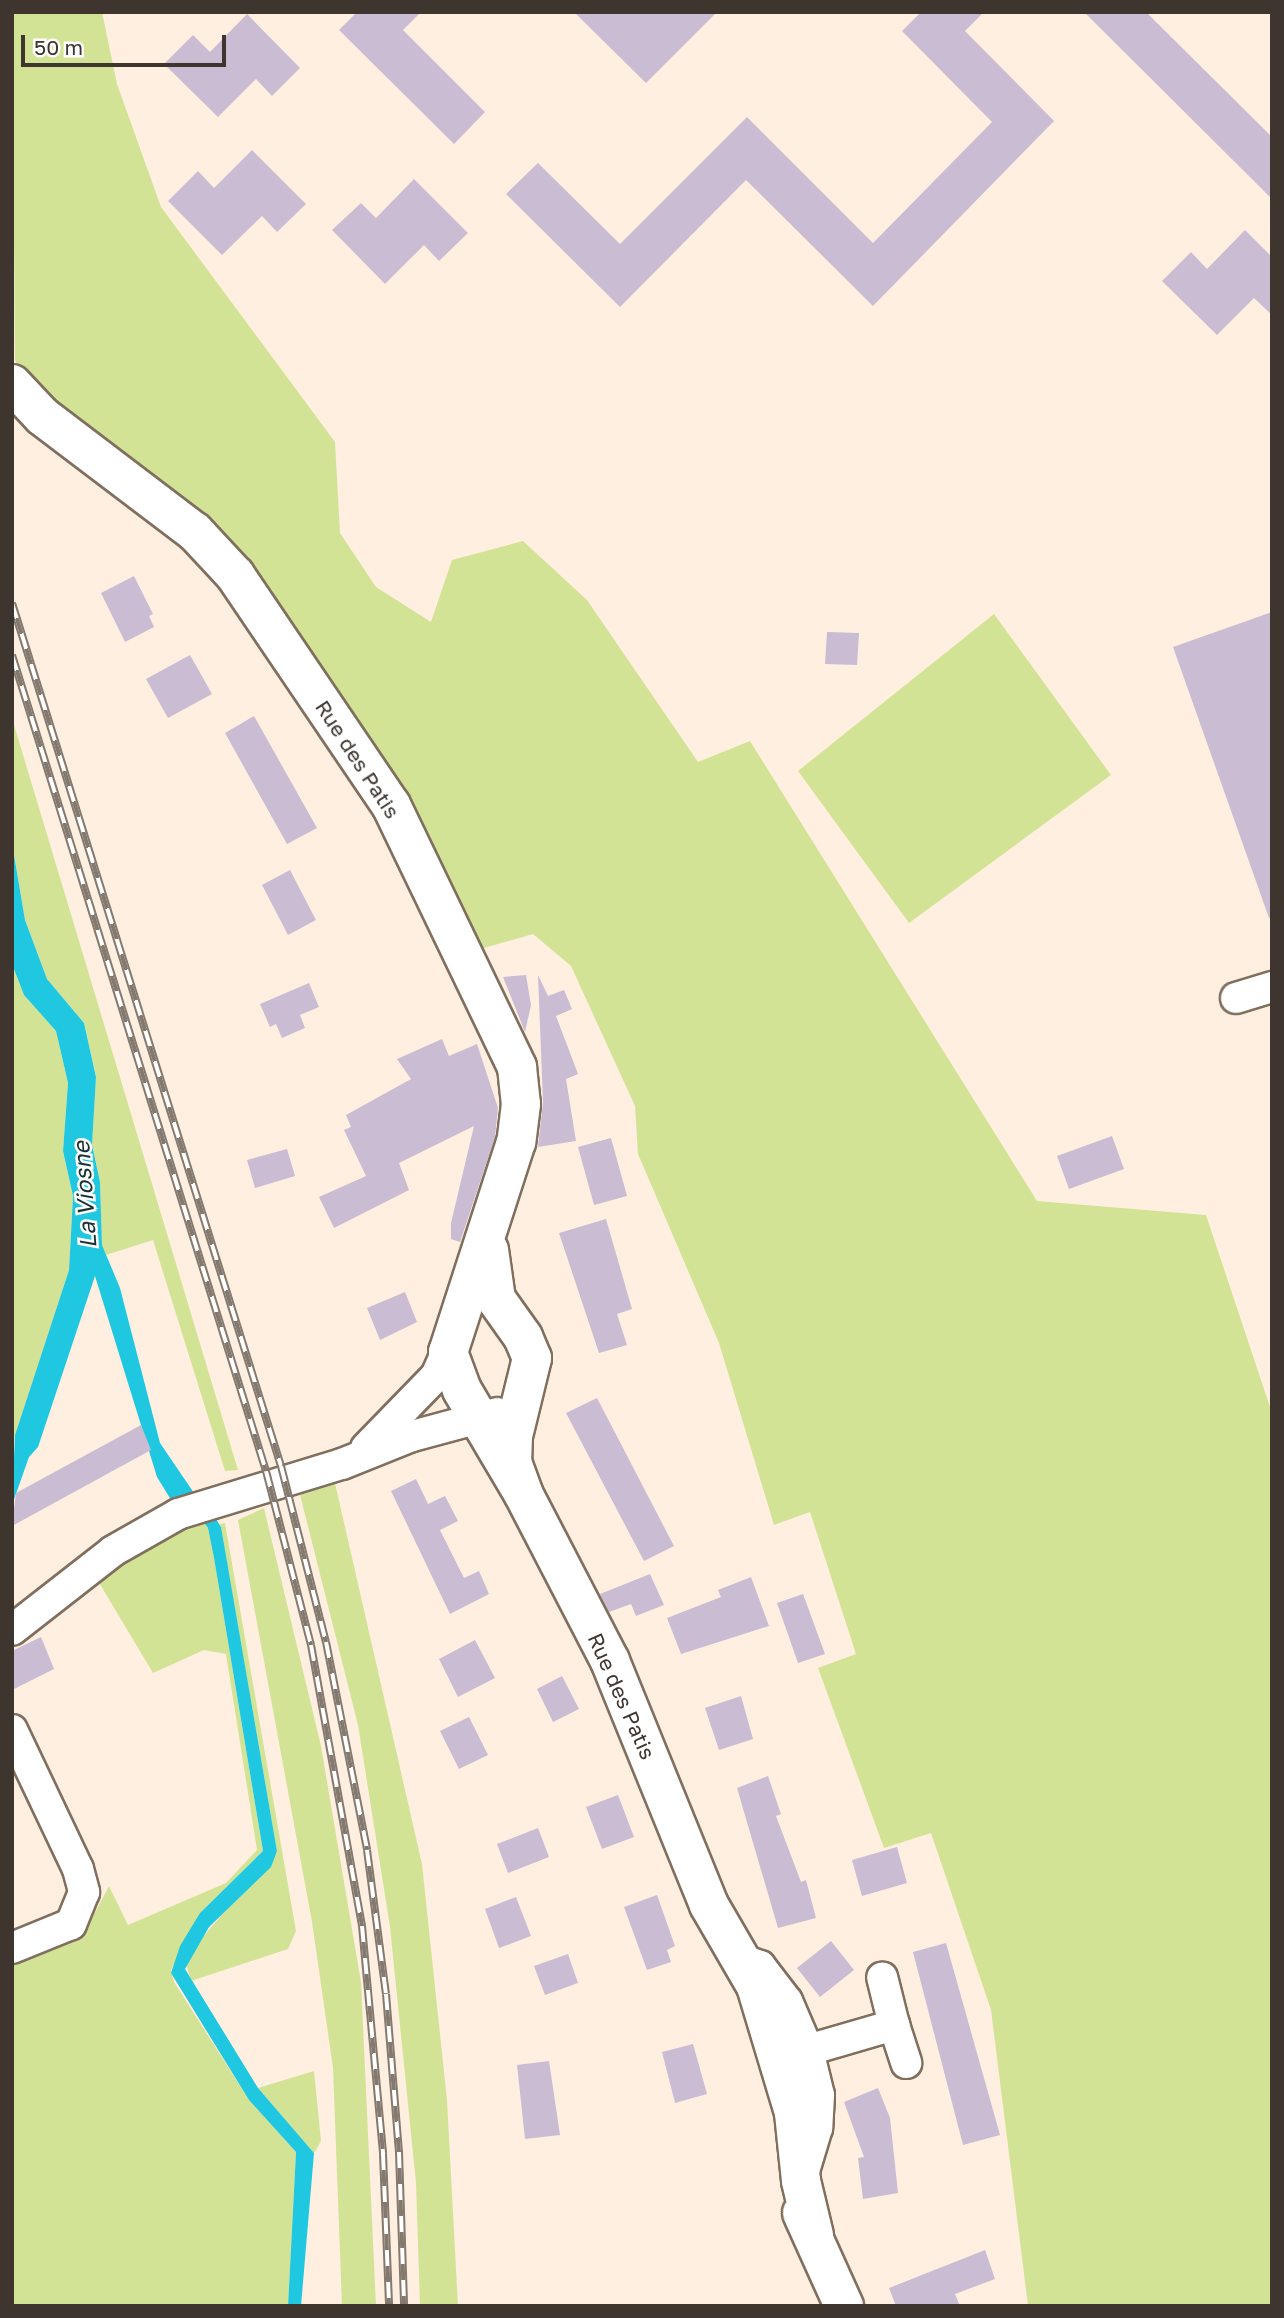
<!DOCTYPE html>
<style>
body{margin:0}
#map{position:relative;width:1284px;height:2318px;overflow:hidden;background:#ffefe0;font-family:"Golos Text",sans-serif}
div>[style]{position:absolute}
.green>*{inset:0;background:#d3e396}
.water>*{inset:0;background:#20c7e1}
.building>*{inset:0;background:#cabcd2}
.roads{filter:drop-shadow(2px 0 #806f5e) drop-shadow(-2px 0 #806f5e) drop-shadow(0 2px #806f5e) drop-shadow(0 -2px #806f5e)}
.street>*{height:30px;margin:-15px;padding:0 15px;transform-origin:15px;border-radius:15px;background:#fff}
.secondary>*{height:38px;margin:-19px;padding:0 19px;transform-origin:19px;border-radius:19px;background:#fff}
.rail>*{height:8px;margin-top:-4px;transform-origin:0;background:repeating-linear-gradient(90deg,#fff 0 16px,#84796f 0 32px);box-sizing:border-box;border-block:2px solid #84796f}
span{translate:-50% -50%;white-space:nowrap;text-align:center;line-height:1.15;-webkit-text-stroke:5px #fff;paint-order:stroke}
.street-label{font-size:21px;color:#3d352e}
.water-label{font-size:23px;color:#183136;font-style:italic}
.frame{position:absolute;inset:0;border:14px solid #3d352e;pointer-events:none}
.scale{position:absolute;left:21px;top:35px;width:205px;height:32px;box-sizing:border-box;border:4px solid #3d352e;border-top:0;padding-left:9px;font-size:21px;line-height:24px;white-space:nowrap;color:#3d352e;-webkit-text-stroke:5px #fff;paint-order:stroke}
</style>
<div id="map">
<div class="green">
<i style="clip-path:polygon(12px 12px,102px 12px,117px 84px,161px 207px,335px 442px,340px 533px,376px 587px,431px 622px,452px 560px,523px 541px,587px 600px,698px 762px,750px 741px,1037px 1201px,1206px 1215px,1272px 1413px,1272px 2306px,1028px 2306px,991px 2010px,931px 1833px,884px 1848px,818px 1668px,856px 1654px,810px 1512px,774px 1525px,719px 1343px,638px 1154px,635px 1106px,571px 966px,533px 934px,477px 950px,292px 623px,158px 479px,60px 418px,23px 376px,15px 360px)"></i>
<i style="clip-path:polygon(994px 614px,1111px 775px,909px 923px,798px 771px)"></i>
<i style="clip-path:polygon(12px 718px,238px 1470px,225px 1471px,153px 1240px,106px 1255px,102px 1245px,100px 1182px,92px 1145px,96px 1076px,84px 1023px,47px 979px,25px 920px,12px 843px)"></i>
<i style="clip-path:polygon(12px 964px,24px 995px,56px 1031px,68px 1083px,63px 1151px,73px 1196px,69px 1270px,15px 1435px,12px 1459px)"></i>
<i style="clip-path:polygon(335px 1483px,422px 1864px,447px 2100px,458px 2306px,420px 2306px,416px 2183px,390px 1927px,358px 1725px,300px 1495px)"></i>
<i style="clip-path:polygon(264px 1508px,321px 1746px,361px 1982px,376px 2306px,342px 2306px,333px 2068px,312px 1922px,238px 1520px)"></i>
<i style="clip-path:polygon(202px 1520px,208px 1528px,214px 1558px,263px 1851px,200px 1913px,171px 1970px,174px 1982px,249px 2100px,296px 2152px,288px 2306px,12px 2306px,12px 1962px,66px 1945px,93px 1916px,109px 1886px,128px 1925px,226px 1883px,257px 1850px,226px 1654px,204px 1650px,153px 1673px,95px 1576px,147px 1541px)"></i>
<i style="clip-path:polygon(225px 1523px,296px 1931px,288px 1949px,191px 1981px,186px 1963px,195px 1946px,277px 1851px,220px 1524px)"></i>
<i style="clip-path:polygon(314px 2071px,321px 2141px,314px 2153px,258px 2088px)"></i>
</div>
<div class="water">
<i style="clip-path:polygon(12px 843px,25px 920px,47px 979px,84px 1023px,96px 1077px,92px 1145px,100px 1182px,102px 1245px,120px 1288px,160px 1443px,196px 1496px,176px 1508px,157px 1477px,95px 1276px,38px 1447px,29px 1457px,12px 1505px,15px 1435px,69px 1270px,73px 1196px,63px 1151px,68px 1083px,56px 1031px,24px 995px,12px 964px)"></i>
<i style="clip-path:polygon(214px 1516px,221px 1527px,277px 1851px,271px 1867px,209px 1927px,185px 1969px,258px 2088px,314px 2153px,301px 2306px,288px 2306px,296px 2152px,249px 2100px,171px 1973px,180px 1946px,200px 1913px,263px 1851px,214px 1558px,208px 1528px,202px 1520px)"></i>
</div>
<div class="building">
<i style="clip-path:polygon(357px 12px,421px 12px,403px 30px,485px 112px,454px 144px,339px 30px)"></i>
<i style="clip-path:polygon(574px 12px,717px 12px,646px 83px)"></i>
<i style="clip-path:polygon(921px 12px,984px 12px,965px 31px,1054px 121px,873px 306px,746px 180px,620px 307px,506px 194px,538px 163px,620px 244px,747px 117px,873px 243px,992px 122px,902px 31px)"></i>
<i style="clip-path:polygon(1084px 12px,1146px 12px,1272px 137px,1272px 199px)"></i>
<i style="clip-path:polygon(247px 14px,300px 68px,272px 96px,256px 79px,218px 117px,164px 64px,193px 35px,210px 52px)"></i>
<i style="clip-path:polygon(252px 150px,306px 204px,277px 232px,262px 216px,222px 255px,168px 201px,198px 171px,214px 188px)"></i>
<i style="clip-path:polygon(414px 179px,468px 233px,439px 261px,424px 245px,385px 284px,332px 230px,361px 203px,376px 218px)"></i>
<i style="clip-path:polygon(1245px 230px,1272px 257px,1272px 315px,1254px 298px,1217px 335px,1162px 281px,1191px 252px,1207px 269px)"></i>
<i style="clip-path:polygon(134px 576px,153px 614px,149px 616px,154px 627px,125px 642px,101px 593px)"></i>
<i style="clip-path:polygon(1272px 612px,1272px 917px,1269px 918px,1173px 647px)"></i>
<i style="clip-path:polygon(827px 632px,859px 633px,857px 665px,825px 664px)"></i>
<i style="clip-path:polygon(190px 655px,212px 694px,168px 718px,146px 679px)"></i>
<i style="clip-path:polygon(254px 716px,317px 828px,287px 844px,225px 733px)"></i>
<i style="clip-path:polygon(290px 870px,316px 920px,288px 935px,262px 885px)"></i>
<i style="clip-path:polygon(526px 975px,531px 1005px,525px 1032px,503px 977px)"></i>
<i style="clip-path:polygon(538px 975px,548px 996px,564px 990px,572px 1009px,556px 1016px,578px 1074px,566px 1079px,576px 1141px,538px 1147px,543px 1102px)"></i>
<i style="clip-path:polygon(309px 983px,319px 1007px,300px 1015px,305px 1028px,282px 1038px,276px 1024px,270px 1027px,260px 1004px)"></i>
<i style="clip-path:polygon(442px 1039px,449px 1056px,477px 1044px,498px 1108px,495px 1137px,460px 1242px,451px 1239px,451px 1223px,474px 1126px,399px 1163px,409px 1190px,334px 1228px,319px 1197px,366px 1176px,344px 1130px,351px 1127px,346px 1115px,411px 1079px,397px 1059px)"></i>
<i style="clip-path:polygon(1112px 1136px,1124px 1169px,1069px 1189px,1057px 1156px)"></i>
<i style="clip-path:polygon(611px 1138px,627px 1196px,594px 1205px,578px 1147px)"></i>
<i style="clip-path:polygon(287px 1149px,295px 1176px,255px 1188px,247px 1160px)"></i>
<i style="clip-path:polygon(606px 1219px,632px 1309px,617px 1314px,627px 1345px,599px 1353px,559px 1233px)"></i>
<i style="clip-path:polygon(405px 1292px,417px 1322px,380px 1340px,367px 1308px)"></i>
<i style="clip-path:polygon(597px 1398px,674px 1546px,644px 1561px,566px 1413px)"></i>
<i style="clip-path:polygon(141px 1425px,151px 1450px,12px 1526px,16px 1493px)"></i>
<i style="clip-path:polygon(416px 1479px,428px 1504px,445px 1496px,458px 1521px,440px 1530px,464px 1578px,479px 1571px,489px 1594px,450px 1614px,391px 1491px)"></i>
<i style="clip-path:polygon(650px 1574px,664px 1605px,636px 1616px,631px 1604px,609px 1612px,600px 1594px)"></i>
<i style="clip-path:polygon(751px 1577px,769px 1626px,681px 1654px,667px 1618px,721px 1597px,718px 1590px)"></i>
<i style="clip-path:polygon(803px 1594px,825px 1654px,798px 1663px,777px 1603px)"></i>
<i style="clip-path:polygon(41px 1637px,54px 1669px,12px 1690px,12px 1651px)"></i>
<i style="clip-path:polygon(475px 1640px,495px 1678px,458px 1697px,439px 1659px)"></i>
<i style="clip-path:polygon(562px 1676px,579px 1709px,553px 1722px,537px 1689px)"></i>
<i style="clip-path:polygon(741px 1696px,753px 1739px,719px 1750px,705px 1708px)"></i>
<i style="clip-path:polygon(469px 1717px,488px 1755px,459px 1769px,440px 1731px)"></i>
<i style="clip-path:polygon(768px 1776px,781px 1814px,776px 1816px,801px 1882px,806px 1880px,816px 1918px,778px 1928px,737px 1788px)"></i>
<i style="clip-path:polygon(618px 1795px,634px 1837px,602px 1849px,586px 1807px)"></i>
<i style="clip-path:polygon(538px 1828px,549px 1857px,508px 1873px,497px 1844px)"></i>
<i style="clip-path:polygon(897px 1847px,907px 1883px,862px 1896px,852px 1860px)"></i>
<i style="clip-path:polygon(657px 1895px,675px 1946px,667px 1950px,671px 1962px,647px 1970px,624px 1907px)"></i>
<i style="clip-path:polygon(516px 1897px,531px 1936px,499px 1948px,485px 1909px)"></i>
<i style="clip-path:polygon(831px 1941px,854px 1970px,820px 1997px,797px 1968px)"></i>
<i style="clip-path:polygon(946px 1943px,1000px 2135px,963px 2145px,913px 1952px)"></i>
<i style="clip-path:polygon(568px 1954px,578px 1983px,545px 1995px,534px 1966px)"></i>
<i style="clip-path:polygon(693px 2044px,707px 2094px,675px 2103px,662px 2052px)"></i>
<i style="clip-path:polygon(549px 2061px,560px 2135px,525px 2139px,517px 2065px)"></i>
<i style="clip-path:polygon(878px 2088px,890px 2118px,898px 2193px,863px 2199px,858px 2158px,864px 2157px,844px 2102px)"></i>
<i style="clip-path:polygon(985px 2250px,995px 2279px,955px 2294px,960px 2306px,896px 2306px,889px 2288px)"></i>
</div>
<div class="roads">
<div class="street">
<i style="left:1236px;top:998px;width:38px;rotate:-17deg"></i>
<i style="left:366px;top:1448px;width:100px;rotate:-45.8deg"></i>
<i style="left:436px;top:1376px;width:36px;rotate:-66deg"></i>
<i style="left:12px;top:1630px;width:128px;rotate:-38deg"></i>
<i style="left:113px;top:1551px;width:75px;rotate:-29.6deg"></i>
<i style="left:178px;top:1514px;width:171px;rotate:-17deg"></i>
<i style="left:342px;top:1464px;width:75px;rotate:-21.8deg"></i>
<i style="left:412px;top:1436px;width:88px;rotate:-15.1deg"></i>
<i style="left:12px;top:1730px;width:154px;rotate:64.6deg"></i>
<i style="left:78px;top:1869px;width:24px;rotate:75deg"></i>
<i style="left:84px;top:1892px;width:35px;rotate:112deg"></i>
<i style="left:71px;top:1924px;width:64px;rotate:157.9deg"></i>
<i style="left:749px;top:1962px;width:12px;rotate:20deg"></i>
<i style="left:760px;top:1966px;width:44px;rotate:52.4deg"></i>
<i style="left:787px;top:2001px;width:53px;rotate:66.8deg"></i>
<i style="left:808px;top:2050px;width:46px;rotate:76.3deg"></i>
<i style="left:819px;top:2095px;width:33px;rotate:93deg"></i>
<i style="left:817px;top:2128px;width:45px;rotate:106.8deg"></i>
<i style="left:894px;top:2025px;width:40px;rotate:72deg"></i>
<i style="left:808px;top:2050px;width:90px;rotate:-16.2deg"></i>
<i style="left:894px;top:2025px;width:49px;rotate:-104deg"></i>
</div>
<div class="secondary">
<i style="left:12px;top:384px;width:44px;rotate:46.8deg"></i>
<i style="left:42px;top:416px;width:192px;rotate:37.2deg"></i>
<i style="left:195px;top:532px;width:59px;rotate:47.1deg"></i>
<i style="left:235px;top:575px;width:278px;rotate:55.9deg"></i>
<i style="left:391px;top:805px;width:291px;rotate:64.3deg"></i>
<i style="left:517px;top:1067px;width:37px;rotate:84deg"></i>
<i style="left:521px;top:1104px;width:38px;rotate:97deg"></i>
<i style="left:516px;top:1142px;width:221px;rotate:107.9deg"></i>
<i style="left:448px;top:1352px;width:40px;rotate:69.8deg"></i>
<i style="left:462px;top:1390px;width:120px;rotate:59.4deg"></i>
<i style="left:489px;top:1250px;width:49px;rotate:81.9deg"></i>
<i style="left:496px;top:1299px;width:47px;rotate:54.6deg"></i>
<i style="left:523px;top:1337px;width:23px;rotate:67deg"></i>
<i style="left:532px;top:1358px;width:80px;rotate:103.7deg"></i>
<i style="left:513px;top:1436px;width:26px;rotate:92deg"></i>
<i style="left:512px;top:1462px;width:33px;rotate:70deg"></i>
<i style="left:523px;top:1493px;width:189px;rotate:62.6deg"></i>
<i style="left:610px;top:1661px;width:263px;rotate:67.9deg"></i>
<i style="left:709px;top:1905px;width:94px;rotate:59.9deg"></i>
<i style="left:756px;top:1986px;width:133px;rotate:73.3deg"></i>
<i style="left:794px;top:2113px;width:68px;rotate:84.1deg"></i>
<i style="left:801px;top:2181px;width:56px;rotate:76.5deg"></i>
<i style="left:802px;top:2213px;width:102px;rotate:65.7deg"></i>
</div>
</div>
<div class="rail">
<i style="left:12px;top:603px;width:904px;rotate:72.69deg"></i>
<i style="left:281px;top:1466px;width:182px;rotate:75.7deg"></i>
<i style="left:326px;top:1642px;width:212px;rotate:78.8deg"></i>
<i style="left:367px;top:1850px;width:145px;rotate:82.5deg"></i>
<i style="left:386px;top:1994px;width:159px;rotate:85.3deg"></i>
<i style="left:399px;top:2152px;width:154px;rotate:88.1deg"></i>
<i style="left:12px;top:655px;width:855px;rotate:72.71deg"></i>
<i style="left:266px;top:1471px;width:180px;rotate:75.5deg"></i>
<i style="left:311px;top:1645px;width:286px;rotate:79.7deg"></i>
<i style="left:362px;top:1926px;width:229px;rotate:84.7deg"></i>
<i style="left:383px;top:2154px;width:152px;rotate:87.7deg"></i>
</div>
<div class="street-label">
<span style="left:358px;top:759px;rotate:57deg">Rue des Patis</span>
<span style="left:622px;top:1696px;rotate:66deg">Rue des Patis</span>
</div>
<div class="water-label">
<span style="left:84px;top:1195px;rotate:-94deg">La Viosne</span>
</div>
<div class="frame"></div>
<div class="scale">50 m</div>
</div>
